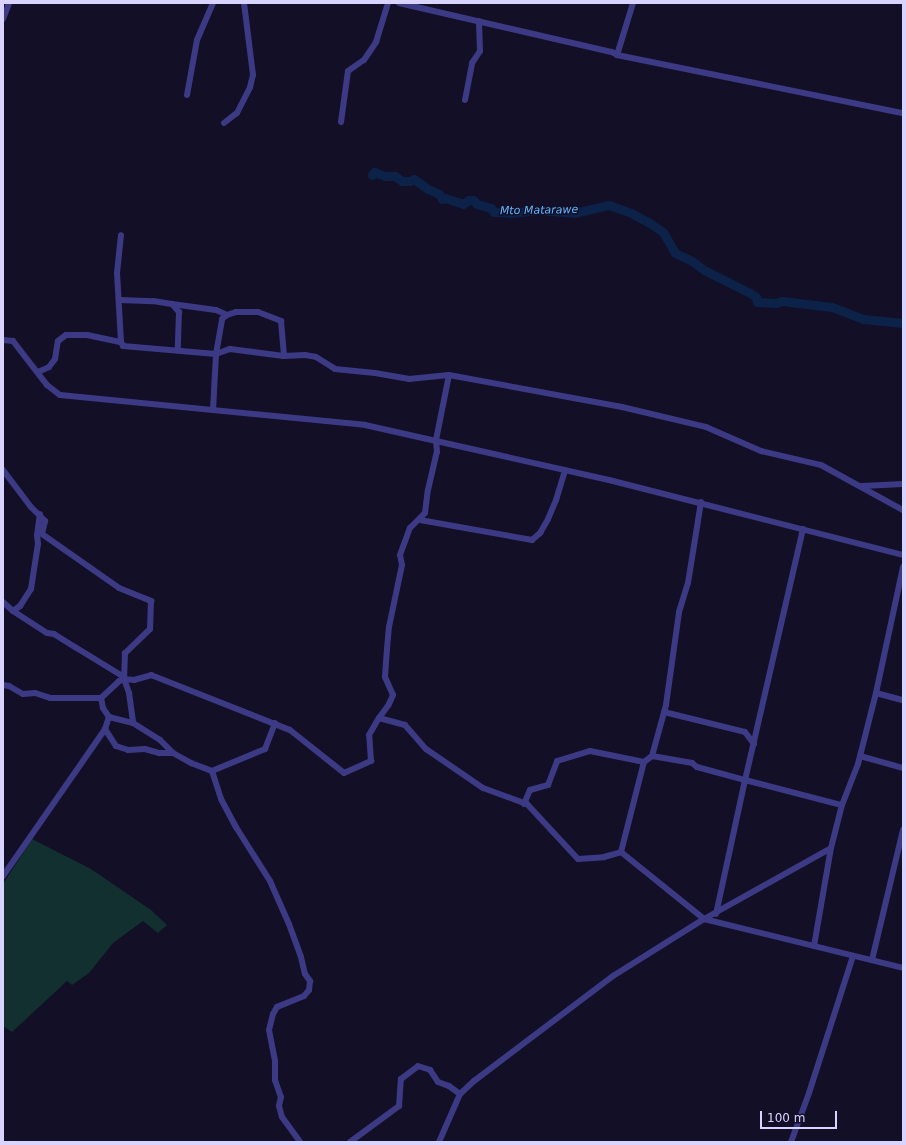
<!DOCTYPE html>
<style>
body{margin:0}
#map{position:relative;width:906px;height:1145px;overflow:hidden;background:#130f26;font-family:"DejaVu Sans",sans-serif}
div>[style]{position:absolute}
.green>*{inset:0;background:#12302f}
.river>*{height:9px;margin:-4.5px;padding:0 4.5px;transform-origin:4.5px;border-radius:4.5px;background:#0c2248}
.minor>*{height:6px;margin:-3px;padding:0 3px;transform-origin:3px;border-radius:3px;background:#3d3a85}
span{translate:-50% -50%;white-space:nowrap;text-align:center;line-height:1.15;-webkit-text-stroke:3px #130f26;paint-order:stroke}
.water-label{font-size:11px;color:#62b6ff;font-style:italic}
.frame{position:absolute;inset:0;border:4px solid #d9d4ff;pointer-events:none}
.scale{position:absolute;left:760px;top:1111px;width:77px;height:18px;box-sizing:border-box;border:2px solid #d9d4ff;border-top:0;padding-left:5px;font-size:12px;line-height:14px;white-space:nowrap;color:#d9d4ff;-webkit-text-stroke:3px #130f26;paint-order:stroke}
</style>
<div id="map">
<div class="green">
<i style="clip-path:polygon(32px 839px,91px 869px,151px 910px,167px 925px,158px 933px,143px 921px,113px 943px,89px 973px,72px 985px,67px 981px,12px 1032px,3px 1026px,3px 884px)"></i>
</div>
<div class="river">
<i style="left:372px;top:175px;width:4px;rotate:-56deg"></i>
<i style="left:374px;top:172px;width:12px;rotate:20deg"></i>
<i style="left:385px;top:176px;width:10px"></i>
<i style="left:395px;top:176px;width:9px;rotate:36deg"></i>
<i style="left:402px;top:181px;width:8px"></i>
<i style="left:410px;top:181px;width:4px;rotate:-27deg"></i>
<i style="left:414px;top:179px;width:17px;rotate:36deg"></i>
<i style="left:428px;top:189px;width:12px;rotate:24deg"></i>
<i style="left:439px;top:194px;width:6px;rotate:59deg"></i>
<i style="left:442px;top:199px;width:3px;rotate:-18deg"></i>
<i style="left:445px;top:198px;width:19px;rotate:18deg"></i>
<i style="left:463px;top:204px;width:7px;rotate:-34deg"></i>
<i style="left:469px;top:200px;width:4px"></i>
<i style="left:473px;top:200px;width:6px;rotate:45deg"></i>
<i style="left:477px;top:204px;width:15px;rotate:16deg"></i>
<i style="left:491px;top:208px;width:5px;rotate:53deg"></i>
<i style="left:494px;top:212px;width:17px;rotate:3deg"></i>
<i style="left:511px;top:213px;width:28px;rotate:-6deg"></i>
<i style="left:539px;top:210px;width:35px;rotate:5deg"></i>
<i style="left:574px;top:213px;width:36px;rotate:-13deg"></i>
<i style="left:609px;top:205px;width:23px;rotate:20deg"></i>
<i style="left:631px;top:213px;width:19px;rotate:28deg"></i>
<i style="left:648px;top:222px;width:18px;rotate:34deg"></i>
<i style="left:663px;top:232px;width:24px;rotate:60deg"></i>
<i style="left:675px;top:253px;width:19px;rotate:25deg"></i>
<i style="left:692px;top:261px;width:15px;rotate:37deg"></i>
<i style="left:704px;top:270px;width:51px;rotate:26.6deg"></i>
<i style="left:750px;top:293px;width:7px;rotate:34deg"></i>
<i style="left:756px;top:297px;width:5px;rotate:79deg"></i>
<i style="left:757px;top:302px;width:19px;rotate:3deg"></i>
<i style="left:776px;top:303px;width:6px;rotate:-18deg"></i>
<i style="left:782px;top:301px;width:50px;rotate:6.8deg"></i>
<i style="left:832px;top:307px;width:33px;rotate:21deg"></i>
<i style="left:863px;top:319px;width:40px;rotate:5.7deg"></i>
</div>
<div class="minor">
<i style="left:399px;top:3px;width:219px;rotate:13deg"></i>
<i style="left:612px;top:52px;width:6px;rotate:31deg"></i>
<i style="left:617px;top:55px;width:292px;rotate:11.5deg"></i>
<i style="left:3px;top:19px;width:17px;rotate:-69deg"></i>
<i style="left:617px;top:55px;width:54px;rotate:-72.9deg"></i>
<i style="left:187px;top:95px;width:56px;rotate:-79.7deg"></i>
<i style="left:197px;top:40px;width:40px;rotate:-66.6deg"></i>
<i style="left:465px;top:100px;width:38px;rotate:-79deg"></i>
<i style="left:472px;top:63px;width:14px;rotate:-56deg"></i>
<i style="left:480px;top:51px;width:30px;rotate:-92deg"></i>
<i style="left:341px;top:122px;width:51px;rotate:-82.2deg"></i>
<i style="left:348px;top:71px;width:19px;rotate:-35deg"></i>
<i style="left:364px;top:60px;width:22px;rotate:-56deg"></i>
<i style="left:376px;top:42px;width:41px;rotate:-72.9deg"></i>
<i style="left:224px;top:123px;width:16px;rotate:-38deg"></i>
<i style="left:237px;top:113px;width:29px;rotate:-63deg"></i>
<i style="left:250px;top:87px;width:12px;rotate:-76deg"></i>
<i style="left:253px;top:75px;width:73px;rotate:-97.1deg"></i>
<i style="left:120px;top:300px;width:33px;rotate:2deg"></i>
<i style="left:153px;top:301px;width:19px;rotate:9deg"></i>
<i style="left:172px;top:304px;width:11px;rotate:49deg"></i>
<i style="left:179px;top:312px;width:38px;rotate:92deg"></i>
<i style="left:172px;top:304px;width:44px;rotate:7.8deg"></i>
<i style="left:216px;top:310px;width:12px;rotate:24deg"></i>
<i style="left:3px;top:340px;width:10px;rotate:6deg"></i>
<i style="left:13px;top:341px;width:56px;rotate:52.3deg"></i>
<i style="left:47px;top:385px;width:16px;rotate:38deg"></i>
<i style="left:60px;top:395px;width:306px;rotate:5.6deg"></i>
<i style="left:365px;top:425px;width:250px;rotate:12.7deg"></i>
<i style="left:609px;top:480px;width:303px;rotate:14.3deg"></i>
<i style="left:121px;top:342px;width:69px;rotate:-93.3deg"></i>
<i style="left:117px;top:273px;width:38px;rotate:-84deg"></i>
<i style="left:38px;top:372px;width:12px;rotate:-24deg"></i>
<i style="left:49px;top:367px;width:10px;rotate:-53deg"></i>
<i style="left:55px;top:359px;width:18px;rotate:-81deg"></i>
<i style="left:58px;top:341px;width:10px;rotate:-37deg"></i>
<i style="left:66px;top:335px;width:21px"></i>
<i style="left:87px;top:335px;width:35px;rotate:12deg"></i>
<i style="left:121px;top:342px;width:4px;rotate:63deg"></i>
<i style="left:123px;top:346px;width:93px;rotate:4.9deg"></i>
<i style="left:216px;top:354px;width:15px;rotate:-20deg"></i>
<i style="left:230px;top:349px;width:54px;rotate:7.4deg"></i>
<i style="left:284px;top:356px;width:21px;rotate:-3deg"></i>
<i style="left:305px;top:355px;width:11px;rotate:10deg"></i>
<i style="left:316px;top:357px;width:22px;rotate:32deg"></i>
<i style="left:335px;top:369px;width:40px;rotate:5.7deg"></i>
<i style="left:375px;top:373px;width:35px;rotate:10deg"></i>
<i style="left:409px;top:379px;width:40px;rotate:-5.7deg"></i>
<i style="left:449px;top:375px;width:176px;rotate:10.5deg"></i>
<i style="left:622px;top:407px;width:86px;rotate:13.4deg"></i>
<i style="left:706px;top:427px;width:60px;rotate:23.6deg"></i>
<i style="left:761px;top:451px;width:62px;rotate:13.1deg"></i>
<i style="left:821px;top:465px;width:94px;rotate:28.8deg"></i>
<i style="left:213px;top:410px;width:56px;rotate:-86.9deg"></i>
<i style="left:216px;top:354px;width:36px;rotate:-80deg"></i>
<i style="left:222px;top:319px;width:6px;rotate:-39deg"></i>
<i style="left:227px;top:315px;width:9px;rotate:-18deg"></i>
<i style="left:236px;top:312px;width:22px"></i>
<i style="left:258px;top:312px;width:25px;rotate:21deg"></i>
<i style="left:281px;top:321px;width:35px;rotate:85deg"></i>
<i style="left:3px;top:470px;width:46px;rotate:52.9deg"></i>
<i style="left:31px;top:507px;width:20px;rotate:45deg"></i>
<i style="left:45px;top:521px;width:13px;rotate:103deg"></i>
<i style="left:42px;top:534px;width:94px;rotate:35deg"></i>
<i style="left:119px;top:588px;width:35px;rotate:22deg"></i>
<i style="left:151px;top:601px;width:28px;rotate:92deg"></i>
<i style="left:150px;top:629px;width:35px;rotate:136deg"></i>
<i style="left:125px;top:653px;width:26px;rotate:92deg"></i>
<i style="left:124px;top:679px;width:15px;rotate:70deg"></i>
<i style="left:129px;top:693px;width:30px;rotate:82deg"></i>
<i style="left:862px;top:486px;width:41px;rotate:-2.8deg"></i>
<i style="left:420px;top:520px;width:114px;rotate:10.1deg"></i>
<i style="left:532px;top:540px;width:11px;rotate:-41deg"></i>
<i style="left:540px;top:533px;width:16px;rotate:-60deg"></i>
<i style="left:548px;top:519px;width:21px;rotate:-67deg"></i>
<i style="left:556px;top:500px;width:31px;rotate:-73deg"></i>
<i style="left:803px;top:529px;width:258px;rotate:103deg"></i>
<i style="left:745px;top:780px;width:100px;rotate:14.5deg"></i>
<i style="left:3px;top:602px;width:13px;rotate:42deg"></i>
<i style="left:13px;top:611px;width:40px;rotate:32.9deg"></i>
<i style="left:47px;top:633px;width:7px;rotate:8deg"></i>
<i style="left:54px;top:634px;width:25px;rotate:32deg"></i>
<i style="left:75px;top:647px;width:57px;rotate:31.5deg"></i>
<i style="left:13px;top:611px;width:9px;rotate:-36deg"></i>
<i style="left:20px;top:606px;width:20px;rotate:-57deg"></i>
<i style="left:31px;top:589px;width:46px;rotate:-81.2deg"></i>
<i style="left:38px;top:544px;width:9px;rotate:-96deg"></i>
<i style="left:37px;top:535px;width:21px;rotate:-82deg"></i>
<i style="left:3px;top:685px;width:6px;rotate:9deg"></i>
<i style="left:9px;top:686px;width:16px;rotate:30deg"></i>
<i style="left:23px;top:694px;width:12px;rotate:-5deg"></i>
<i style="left:35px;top:693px;width:16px;rotate:18deg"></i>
<i style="left:50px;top:698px;width:51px"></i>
<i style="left:876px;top:693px;width:28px;rotate:15deg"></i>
<i style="left:664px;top:712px;width:83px;rotate:13.9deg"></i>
<i style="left:745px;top:732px;width:15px;rotate:53deg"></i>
<i style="left:109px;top:717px;width:25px;rotate:14deg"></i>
<i style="left:133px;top:723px;width:32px;rotate:32deg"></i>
<i style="left:160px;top:740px;width:18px;rotate:45deg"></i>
<i style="left:379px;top:718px;width:17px;rotate:-54deg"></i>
<i style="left:389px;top:704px;width:10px;rotate:-66deg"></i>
<i style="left:393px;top:695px;width:20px;rotate:-114deg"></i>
<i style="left:385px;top:677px;width:28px;rotate:-86deg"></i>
<i style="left:387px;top:649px;width:22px;rotate:-85deg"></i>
<i style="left:389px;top:627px;width:63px;rotate:-78.2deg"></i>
<i style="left:402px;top:565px;width:10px;rotate:-101deg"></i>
<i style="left:400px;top:555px;width:29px;rotate:-70deg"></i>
<i style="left:410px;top:528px;width:21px;rotate:-45deg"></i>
<i style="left:425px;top:513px;width:23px;rotate:-83deg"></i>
<i style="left:428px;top:490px;width:39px;rotate:-77deg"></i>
<i style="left:437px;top:452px;width:12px;rotate:-95deg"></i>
<i style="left:436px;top:440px;width:66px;rotate:-78.7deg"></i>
<i style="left:275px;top:723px;width:28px;rotate:111deg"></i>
<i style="left:265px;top:749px;width:57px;rotate:157.5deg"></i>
<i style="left:212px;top:771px;width:29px;rotate:72deg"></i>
<i style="left:221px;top:799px;width:32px;rotate:62deg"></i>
<i style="left:236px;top:827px;width:64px;rotate:57.8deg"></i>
<i style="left:270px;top:881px;width:47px;rotate:66.2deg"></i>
<i style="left:289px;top:924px;width:35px;rotate:70deg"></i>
<i style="left:301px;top:957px;width:17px;rotate:77deg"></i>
<i style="left:305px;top:974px;width:9px;rotate:54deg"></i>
<i style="left:310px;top:981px;width:9px;rotate:96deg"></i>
<i style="left:309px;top:990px;width:8px;rotate:130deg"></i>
<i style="left:304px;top:996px;width:29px;rotate:158deg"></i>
<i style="left:277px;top:1007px;width:8px;rotate:120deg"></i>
<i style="left:273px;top:1014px;width:16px;rotate:104deg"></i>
<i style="left:269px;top:1030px;width:32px;rotate:79deg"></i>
<i style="left:275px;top:1061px;width:19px;rotate:90deg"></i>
<i style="left:275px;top:1080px;width:18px;rotate:71deg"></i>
<i style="left:281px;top:1097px;width:9px;rotate:103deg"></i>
<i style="left:279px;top:1106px;width:11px;rotate:75deg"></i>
<i style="left:282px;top:1117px;width:31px;rotate:54deg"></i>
<i style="left:105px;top:729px;width:20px;rotate:57deg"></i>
<i style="left:116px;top:746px;width:13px;rotate:18deg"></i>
<i style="left:128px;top:750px;width:17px;rotate:-3deg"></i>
<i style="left:145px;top:749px;width:15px;rotate:16deg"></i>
<i style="left:159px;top:753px;width:14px"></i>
<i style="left:173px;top:753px;width:21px;rotate:29deg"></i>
<i style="left:191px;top:763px;width:22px;rotate:21deg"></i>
<i style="left:652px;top:756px;width:53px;rotate:-74.6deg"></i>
<i style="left:666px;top:705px;width:94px;rotate:-82deg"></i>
<i style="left:679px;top:612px;width:30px;rotate:-73deg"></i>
<i style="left:688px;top:583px;width:82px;rotate:-80.9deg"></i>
<i style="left:860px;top:756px;width:45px;rotate:15.6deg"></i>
<i style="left:524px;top:804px;width:15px;rotate:-67deg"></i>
<i style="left:530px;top:790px;width:19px;rotate:-16deg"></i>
<i style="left:548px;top:785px;width:26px;rotate:-69deg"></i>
<i style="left:557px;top:761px;width:34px;rotate:-17deg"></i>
<i style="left:590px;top:751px;width:55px;rotate:11.5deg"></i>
<i style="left:621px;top:852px;width:93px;rotate:-75.7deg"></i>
<i style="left:644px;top:762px;width:10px;rotate:-37deg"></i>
<i style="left:652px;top:756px;width:41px;rotate:9.9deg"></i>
<i style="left:692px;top:763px;width:6px;rotate:39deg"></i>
<i style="left:697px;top:767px;width:50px;rotate:15.2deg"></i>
<i style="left:745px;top:780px;width:137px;rotate:102.2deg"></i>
<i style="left:3px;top:876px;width:179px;rotate:-55.2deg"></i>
<i style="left:105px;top:729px;width:13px;rotate:-72deg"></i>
<i style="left:109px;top:717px;width:11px;rotate:-124deg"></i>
<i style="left:103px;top:708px;width:10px;rotate:-101deg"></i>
<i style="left:101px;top:698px;width:25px;rotate:-43deg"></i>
<i style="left:119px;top:681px;width:5px;rotate:-22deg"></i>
<i style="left:124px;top:679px;width:10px;rotate:6deg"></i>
<i style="left:134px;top:680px;width:18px;rotate:-16deg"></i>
<i style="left:151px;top:675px;width:149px;rotate:21.6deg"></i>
<i style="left:290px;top:730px;width:69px;rotate:38.5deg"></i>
<i style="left:344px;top:773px;width:30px;rotate:-24deg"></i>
<i style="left:371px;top:761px;width:26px;rotate:-94deg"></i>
<i style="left:369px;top:735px;width:20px;rotate:-60deg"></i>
<i style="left:379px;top:718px;width:27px;rotate:15deg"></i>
<i style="left:405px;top:725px;width:32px;rotate:49deg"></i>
<i style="left:426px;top:749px;width:69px;rotate:34.4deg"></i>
<i style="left:483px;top:788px;width:47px;rotate:20deg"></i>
<i style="left:527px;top:804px;width:75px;rotate:47.2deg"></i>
<i style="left:578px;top:859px;width:26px;rotate:-4deg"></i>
<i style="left:604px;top:857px;width:18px;rotate:-16deg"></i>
<i style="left:621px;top:852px;width:107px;rotate:38.9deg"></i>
<i style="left:704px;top:919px;width:145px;rotate:-29.2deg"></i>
<i style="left:814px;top:946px;width:99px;rotate:-80.2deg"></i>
<i style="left:831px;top:848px;width:44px;rotate:-75.7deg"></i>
<i style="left:842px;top:805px;width:44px;rotate:-68.7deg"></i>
<i style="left:858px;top:764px;width:73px;rotate:-75.8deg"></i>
<i style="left:876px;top:693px;width:129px;rotate:-77.9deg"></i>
<i style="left:872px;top:960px;width:134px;rotate:-76.6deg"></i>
<i style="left:350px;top:1142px;width:61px;rotate:-36.3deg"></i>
<i style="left:399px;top:1106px;width:27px;rotate:-86deg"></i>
<i style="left:401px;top:1079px;width:21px;rotate:-37deg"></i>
<i style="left:418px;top:1066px;width:13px;rotate:18deg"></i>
<i style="left:430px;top:1070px;width:14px;rotate:56deg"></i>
<i style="left:438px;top:1082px;width:12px;rotate:20deg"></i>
<i style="left:449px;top:1086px;width:14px;rotate:36deg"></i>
<i style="left:439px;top:1142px;width:52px;rotate:-66.4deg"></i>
<i style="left:460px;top:1094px;width:19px;rotate:-43deg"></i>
<i style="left:474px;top:1081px;width:174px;rotate:-37.1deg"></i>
<i style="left:613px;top:976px;width:107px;rotate:-32.1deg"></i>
<i style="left:704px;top:919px;width:205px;rotate:13.8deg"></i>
<i style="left:791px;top:1142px;width:52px;rotate:-69.8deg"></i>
<i style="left:809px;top:1093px;width:144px;rotate:-72.2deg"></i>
</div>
<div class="water-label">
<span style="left:539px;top:211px;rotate:-1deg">Mto Matarawe</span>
</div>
<div class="frame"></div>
<div class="scale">100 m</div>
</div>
